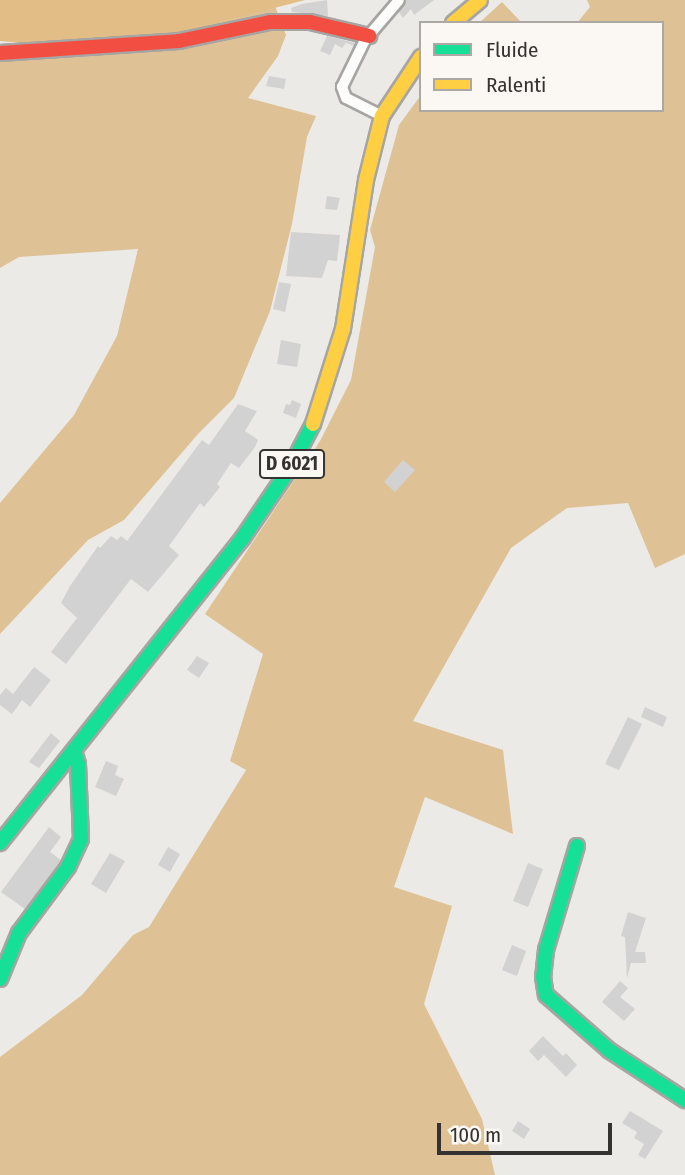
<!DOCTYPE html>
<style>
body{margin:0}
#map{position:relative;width:685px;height:1175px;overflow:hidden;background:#eceae7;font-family:"Fira Sans Condensed",sans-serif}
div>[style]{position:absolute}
.forest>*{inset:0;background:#dec296}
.water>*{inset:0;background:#e2be86}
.building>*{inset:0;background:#d2d2d2}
.roads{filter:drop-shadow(2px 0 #a6a5a3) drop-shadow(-2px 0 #a6a5a3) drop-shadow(0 2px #a6a5a3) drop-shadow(0 -2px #a6a5a3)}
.street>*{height:10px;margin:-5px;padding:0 5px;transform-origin:5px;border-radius:5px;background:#fcfcfb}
.fast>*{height:14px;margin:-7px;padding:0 7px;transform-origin:7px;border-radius:7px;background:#16e098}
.slow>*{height:14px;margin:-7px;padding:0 7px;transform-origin:7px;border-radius:7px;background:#ffcf43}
.jam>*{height:14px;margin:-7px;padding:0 7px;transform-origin:7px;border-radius:7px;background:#f24e42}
span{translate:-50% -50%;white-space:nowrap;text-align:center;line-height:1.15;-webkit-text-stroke:6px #fbf7f2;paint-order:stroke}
.shield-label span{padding:2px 5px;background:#fbf7f2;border:2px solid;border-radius:5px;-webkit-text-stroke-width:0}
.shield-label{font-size:19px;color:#353331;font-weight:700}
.legend{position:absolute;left:419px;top:21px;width:245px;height:91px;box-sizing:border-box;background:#fbf7f2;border:2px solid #aca9a5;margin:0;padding:9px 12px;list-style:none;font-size:21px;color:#353331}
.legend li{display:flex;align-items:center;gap:14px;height:35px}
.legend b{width:35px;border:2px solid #aca9a5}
.scale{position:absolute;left:437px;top:1123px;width:175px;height:32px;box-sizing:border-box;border:4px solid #353331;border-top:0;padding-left:9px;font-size:21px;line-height:24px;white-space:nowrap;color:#353331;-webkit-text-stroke:5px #fbf7f2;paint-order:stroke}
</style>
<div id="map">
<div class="forest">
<i style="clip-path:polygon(587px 0,685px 0,685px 554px,655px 568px,628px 503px,567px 508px,511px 548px,413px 721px,503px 750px,513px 834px,425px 797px,394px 887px,452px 906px,424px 1004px,482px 1119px,495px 1175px,0 1175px,0 1057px,82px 995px,133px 935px,149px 927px,246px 770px,230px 761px,263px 654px,205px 614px,320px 441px,351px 380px,375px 247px,370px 230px,399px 125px,421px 95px,421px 110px,662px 110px,662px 23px,577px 23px,590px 7px)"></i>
<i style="clip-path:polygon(502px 2px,522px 23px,479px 23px)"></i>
<i style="clip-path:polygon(275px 6px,286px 35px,278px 56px,248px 98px,316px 116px,307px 137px,292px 224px,270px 311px,234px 398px,198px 434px,124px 520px,88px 540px,0 634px,0 503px,74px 415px,117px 336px,138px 249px,19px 257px,0 268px,0 48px,167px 36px)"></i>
</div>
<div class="water">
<i style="clip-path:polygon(0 0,305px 0,163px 37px,44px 45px,0 41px)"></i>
</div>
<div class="building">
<i style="clip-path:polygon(327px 0,328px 16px,292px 12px,291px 8px,302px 4px)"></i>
<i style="clip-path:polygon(406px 0,434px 0,414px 15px,411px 9px,403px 18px,399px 12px)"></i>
<i style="clip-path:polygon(327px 36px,355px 43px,354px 46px,346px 43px,342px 48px,335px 44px,330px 55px,320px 51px)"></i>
<i style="clip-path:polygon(269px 76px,286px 79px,284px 89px,266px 86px)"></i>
<i style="clip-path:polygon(327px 196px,340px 198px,337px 210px,325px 209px)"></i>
<i style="clip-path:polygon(291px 232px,340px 235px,337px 261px,328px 260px,322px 278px,286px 276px)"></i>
<i style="clip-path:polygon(279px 282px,291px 284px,285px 312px,273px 309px)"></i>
<i style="clip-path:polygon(281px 340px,301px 344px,297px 367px,277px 364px)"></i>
<i style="clip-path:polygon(292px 400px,301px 404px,296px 418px,283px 413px,286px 404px,290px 405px)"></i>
<i style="clip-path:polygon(238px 404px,257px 411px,245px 431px,258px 440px,255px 447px,239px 468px,231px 463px,217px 484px,220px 487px,204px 507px,200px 503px,169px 546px,179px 555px,148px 592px,131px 579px,66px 664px,51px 652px,77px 618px,61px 603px,70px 586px,98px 546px,100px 548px,111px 536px,117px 540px,121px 536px,127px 541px,202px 440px,209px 445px)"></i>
<i style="clip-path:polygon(403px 460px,415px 470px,395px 492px,384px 482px)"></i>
<i style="clip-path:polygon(197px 656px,209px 663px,199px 678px,187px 670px)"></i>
<i style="clip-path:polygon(34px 667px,51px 680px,30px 707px,22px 700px,12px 714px,0 705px,0 695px,6px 688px,13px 694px)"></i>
<i style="clip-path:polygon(645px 707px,667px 717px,663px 727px,641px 717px)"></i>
<i style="clip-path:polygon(628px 717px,642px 724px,619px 770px,605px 764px)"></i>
<i style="clip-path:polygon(51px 733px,60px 741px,39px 768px,29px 762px)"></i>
<i style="clip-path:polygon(106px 761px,118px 766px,115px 775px,124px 779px,116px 796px,95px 787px)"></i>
<i style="clip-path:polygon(49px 827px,61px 837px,50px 852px,61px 860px,25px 909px,1px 892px)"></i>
<i style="clip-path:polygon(168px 847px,180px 854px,170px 872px,158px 865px)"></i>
<i style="clip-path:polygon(110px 853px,125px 861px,106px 893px,91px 884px)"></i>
<i style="clip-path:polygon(528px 863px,543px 869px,528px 907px,513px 901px)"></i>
<i style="clip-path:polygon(628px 912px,646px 918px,635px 952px,645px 952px,646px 963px,631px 963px,627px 978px,625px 937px,621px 936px)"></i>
<i style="clip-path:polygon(512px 945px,526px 951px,517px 976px,502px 970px)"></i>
<i style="clip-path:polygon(620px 981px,628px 988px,620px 997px,635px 1009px,624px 1021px,602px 1002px)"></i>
<i style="clip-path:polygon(543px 1036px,563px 1056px,566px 1053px,577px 1065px,566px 1077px,544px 1055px,538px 1061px,529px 1051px)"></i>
<i style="clip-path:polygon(630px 1111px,663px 1131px,645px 1159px,638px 1155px,644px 1144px,634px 1138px,637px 1132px,622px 1123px)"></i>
<i style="clip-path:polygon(518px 1121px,530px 1129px,524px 1139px,512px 1131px)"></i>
</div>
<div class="roads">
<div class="street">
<i style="left:382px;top:116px;width:40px;rotate:-153.4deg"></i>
<i style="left:346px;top:98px;width:12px;rotate:-110deg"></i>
<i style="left:342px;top:87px;width:52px;rotate:-63.9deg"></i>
<i style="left:365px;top:40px;width:52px;rotate:-49.6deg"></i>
</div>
<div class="fast">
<i style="left:0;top:843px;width:389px;rotate:-51.5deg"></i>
<i style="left:242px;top:539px;width:86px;rotate:-55.9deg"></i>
<i style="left:290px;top:468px;width:50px;rotate:-62.4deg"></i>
<i style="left:577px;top:846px;width:109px;rotate:106.6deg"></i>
<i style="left:546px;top:950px;width:27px;rotate:96deg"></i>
<i style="left:543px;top:977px;width:18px;rotate:81deg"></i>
<i style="left:546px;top:995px;width:85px;rotate:41.2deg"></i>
<i style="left:610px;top:1051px;width:90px;rotate:33.2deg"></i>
<i style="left:0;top:979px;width:50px;rotate:-67.6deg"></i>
<i style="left:19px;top:933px;width:82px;rotate:-53.4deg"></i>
<i style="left:68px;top:867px;width:31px;rotate:-65deg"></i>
<i style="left:81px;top:839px;width:75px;rotate:-92.3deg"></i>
<i style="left:78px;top:764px;width:14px;rotate:-107deg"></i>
</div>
<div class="slow">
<i style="left:453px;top:23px;width:35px;rotate:-40deg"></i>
<i style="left:313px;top:424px;width:100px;rotate:-72.5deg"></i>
<i style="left:343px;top:329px;width:151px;rotate:-81.2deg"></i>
<i style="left:366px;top:180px;width:66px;rotate:-76deg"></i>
<i style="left:382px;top:116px;width:71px;rotate:-56.5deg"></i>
</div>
<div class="jam">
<i style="left:0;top:53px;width:179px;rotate:-3.8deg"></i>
<i style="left:179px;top:41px;width:93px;rotate:-11.8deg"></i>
<i style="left:270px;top:22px;width:40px"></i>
<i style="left:310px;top:22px;width:61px;rotate:13.3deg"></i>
</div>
</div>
<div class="shield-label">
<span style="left:292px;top:464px">D 6021</span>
</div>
<ul class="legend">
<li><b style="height:9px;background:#16e098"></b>Fluide</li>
<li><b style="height:9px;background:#ffcf43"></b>Ralenti</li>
</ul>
<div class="scale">100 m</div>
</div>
